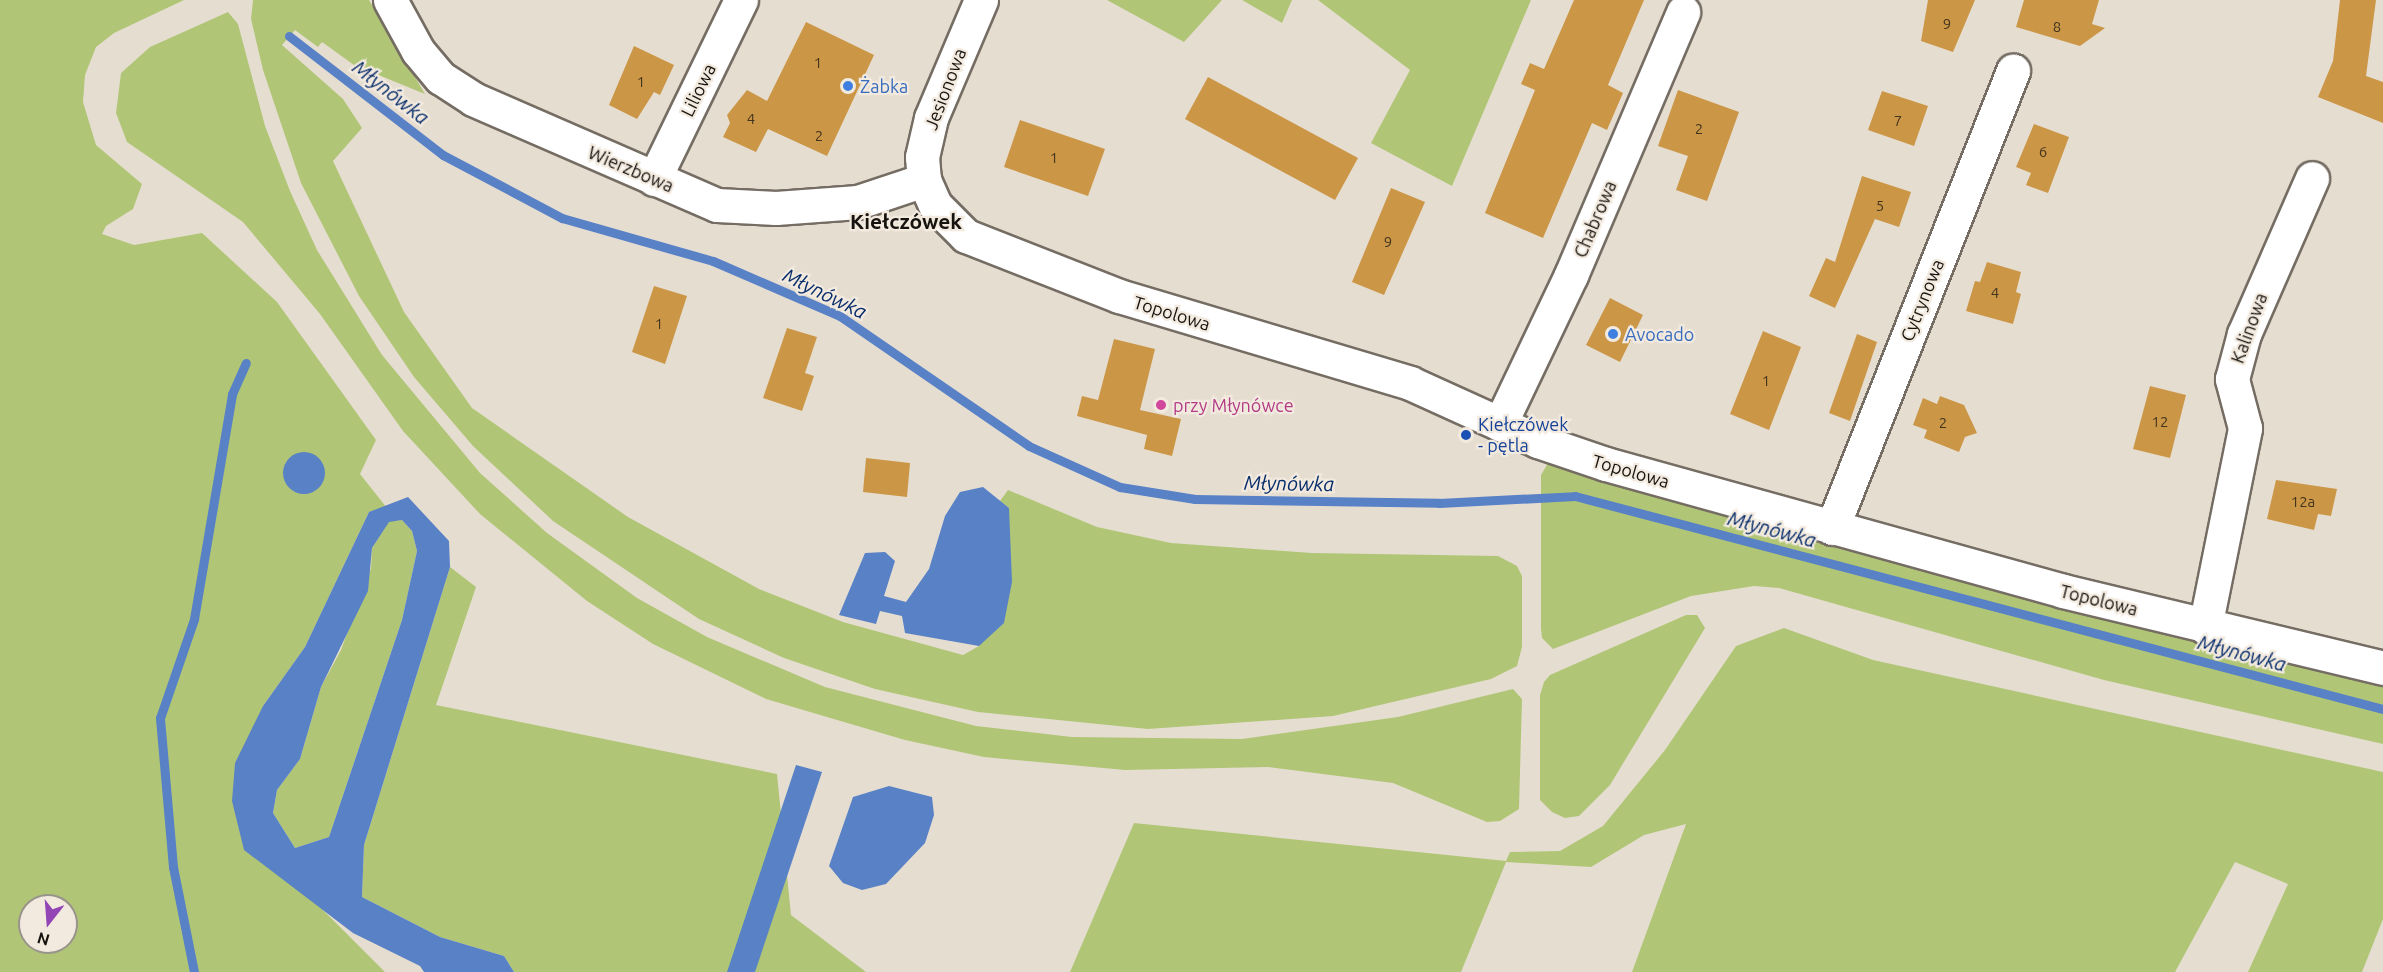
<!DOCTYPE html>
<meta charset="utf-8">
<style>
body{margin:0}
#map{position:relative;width:2383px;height:972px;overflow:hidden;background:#e6ddd1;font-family:Ubuntu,sans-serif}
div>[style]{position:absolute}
.green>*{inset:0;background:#b0c676}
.water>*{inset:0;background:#5881c6}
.round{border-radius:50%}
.stream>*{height:9px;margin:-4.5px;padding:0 4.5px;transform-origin:4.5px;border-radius:4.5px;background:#5881c6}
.building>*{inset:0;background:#cb9747}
.roads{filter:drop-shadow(2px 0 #756d63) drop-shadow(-2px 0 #756d63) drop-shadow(0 2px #756d63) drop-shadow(0 -2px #756d63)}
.minor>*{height:33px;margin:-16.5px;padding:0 16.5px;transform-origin:16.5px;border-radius:16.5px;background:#fff}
.dots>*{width:16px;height:16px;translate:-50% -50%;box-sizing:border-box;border:3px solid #f3eadf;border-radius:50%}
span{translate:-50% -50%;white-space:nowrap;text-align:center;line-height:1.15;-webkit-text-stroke:4.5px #f3eadf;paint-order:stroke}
.number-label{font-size:15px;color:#43341d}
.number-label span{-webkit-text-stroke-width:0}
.shop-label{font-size:18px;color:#366cbe}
.left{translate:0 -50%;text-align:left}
.street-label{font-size:18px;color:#16130f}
.hotel-label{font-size:18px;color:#b23c85}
.transit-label{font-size:18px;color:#164399}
.water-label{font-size:20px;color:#072d6b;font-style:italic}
.quarter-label{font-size:21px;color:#16130f;font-weight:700}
.north{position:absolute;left:18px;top:894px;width:60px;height:60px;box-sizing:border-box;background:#f3eadf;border:2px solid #9b948c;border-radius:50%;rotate:197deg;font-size:16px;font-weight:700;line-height:24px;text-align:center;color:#16130f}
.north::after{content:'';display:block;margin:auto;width:21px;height:27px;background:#9345b6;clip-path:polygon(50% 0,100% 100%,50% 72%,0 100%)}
</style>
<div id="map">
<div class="green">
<i style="clip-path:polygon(evenodd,0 0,184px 0,114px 33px,96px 47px,85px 75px,83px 102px,96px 145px,142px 184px,133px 209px,106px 226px,102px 234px,134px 245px,202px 233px,277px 302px,376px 440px,360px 474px,387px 508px,369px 512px,305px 647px,263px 706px,244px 850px,305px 892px,385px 972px,0 972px,0 0,30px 906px,66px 906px,66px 942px,30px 942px,30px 906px)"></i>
<i style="clip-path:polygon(253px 0,369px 0,425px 94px,354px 65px,322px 42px,318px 47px,295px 30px,282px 45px,343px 99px,362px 128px,333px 161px,404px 312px,472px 408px,628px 517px,759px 589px,843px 622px,963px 655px,979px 646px,1009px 508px,1000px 501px,1008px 490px,1097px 527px,1171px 543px,1312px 553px,1498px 556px,1517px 566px,1522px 576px,1522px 647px,1517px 666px,1491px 679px,1333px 716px,1148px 729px,978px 712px,875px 689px,784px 658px,699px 619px,553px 521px,473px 446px,414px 377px,359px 296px,301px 183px,263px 70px,251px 19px)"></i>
<i style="clip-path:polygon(1107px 0,1222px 0,1184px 42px)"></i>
<i style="clip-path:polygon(1242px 0,1292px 0,1282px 23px)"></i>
<i style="clip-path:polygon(1318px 0,1531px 0,1452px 186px,1371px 143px,1410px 70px)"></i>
<i style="clip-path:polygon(228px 12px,238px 24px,265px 126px,290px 191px,317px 250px,382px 355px,480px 473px,547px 533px,637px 598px,707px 637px,825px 687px,976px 726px,1072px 737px,1242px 739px,1398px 717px,1513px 689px,1522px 699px,1519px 809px,1500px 821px,1487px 822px,1393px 783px,1268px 767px,1125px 770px,984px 757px,905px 740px,766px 699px,653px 644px,587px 601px,480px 514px,403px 431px,320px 314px,243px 222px,127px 142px,116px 113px,121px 73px,150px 47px)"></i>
<i style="clip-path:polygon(1548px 463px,2383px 683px,2383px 744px,2104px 680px,1779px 588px,1754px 586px,1691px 596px,1553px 649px,1542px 638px,1541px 629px,1541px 475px)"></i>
<i style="clip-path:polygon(402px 520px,412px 531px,417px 551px,402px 620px,329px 837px,295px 848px,273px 813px,277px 790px,300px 759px,321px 687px,341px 650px,371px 568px,372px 548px,389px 521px)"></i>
<i style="clip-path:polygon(450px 567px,476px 587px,436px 705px,777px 774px,791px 915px,866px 972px,514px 972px,504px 956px,440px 937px,362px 897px,364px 845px)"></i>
<i style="clip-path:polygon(1686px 615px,1697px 615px,1705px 628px,1610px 785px,1579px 816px,1565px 818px,1552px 812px,1540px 800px,1540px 695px,1544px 682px,1550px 675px)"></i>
<i style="clip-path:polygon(1784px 628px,1873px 660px,2383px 772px,2383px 919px,2362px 972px,2248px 972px,2288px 884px,2235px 862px,2175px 972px,1632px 972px,1686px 824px,1644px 835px,1591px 867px,1506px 862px,1461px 972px,1070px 972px,1134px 823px,1506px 861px,1510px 852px,1560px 851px,1603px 826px,1665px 750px,1736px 646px)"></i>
</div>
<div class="water">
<i class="round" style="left:283px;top:452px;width:42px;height:42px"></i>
<i style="clip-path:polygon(983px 487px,1009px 508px,1012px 582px,1004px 623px,979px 646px,905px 633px,902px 616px,880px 611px,876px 624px,839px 615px,865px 553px,885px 552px,895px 561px,884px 596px,906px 602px,929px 569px,945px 516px,960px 492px)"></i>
<i style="clip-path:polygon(evenodd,408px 497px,449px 541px,450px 567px,364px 845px,362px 897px,440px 937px,504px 956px,514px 972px,424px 972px,420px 966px,353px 933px,244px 850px,232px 801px,235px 763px,263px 706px,305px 647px,369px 512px,408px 497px,402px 520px,412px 531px,417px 551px,402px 620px,329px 837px,295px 848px,273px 813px,277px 790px,300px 759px,321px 687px,368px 591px,372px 548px,389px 522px,402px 520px)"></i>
<i style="clip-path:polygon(796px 765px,822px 772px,755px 972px,727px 972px)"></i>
<i style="clip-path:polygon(889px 786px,932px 797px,934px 815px,925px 843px,886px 884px,862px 890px,843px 883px,829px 866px,853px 797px)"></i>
</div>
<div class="stream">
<i style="left:289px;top:36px;width:195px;rotate:37.7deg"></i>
<i style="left:443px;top:155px;width:135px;rotate:27.9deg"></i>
<i style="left:562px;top:218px;width:157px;rotate:15.9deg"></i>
<i style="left:713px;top:261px;width:138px;rotate:23.4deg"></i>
<i style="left:840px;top:316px;width:229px;rotate:34.5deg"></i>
<i style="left:1029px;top:446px;width:100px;rotate:24.3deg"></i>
<i style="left:1120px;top:487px;width:76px;rotate:9.1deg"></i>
<i style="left:1195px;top:499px;width:244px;rotate:0.9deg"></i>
<i style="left:1439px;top:503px;width:136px;rotate:-2.9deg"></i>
<i style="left:1575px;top:496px;width:836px;rotate:14.77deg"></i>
<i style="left:194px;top:972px;width:107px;rotate:-101.3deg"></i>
<i style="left:173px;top:867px;width:150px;rotate:-95deg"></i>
<i style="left:160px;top:718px;width:105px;rotate:-71deg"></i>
<i style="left:194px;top:619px;width:228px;rotate:-80.4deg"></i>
<i style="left:232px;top:394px;width:34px;rotate:-66deg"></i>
</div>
<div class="building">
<i style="clip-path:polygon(1574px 0,1644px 0,1608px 85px,1623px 93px,1607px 130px,1592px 123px,1543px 238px,1485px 213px,1535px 90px,1521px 84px,1530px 63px,1544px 69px)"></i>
<i style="clip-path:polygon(1928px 0,1975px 0,1953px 52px,1921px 41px)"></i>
<i style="clip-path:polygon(2024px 0,2099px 0,2092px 24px,2105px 28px,2080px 46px,2016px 27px)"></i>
<i style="clip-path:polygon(2340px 0,2376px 0,2366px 76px,2383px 82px,2383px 123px,2318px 97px,2333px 61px)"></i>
<i style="clip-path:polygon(806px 22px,874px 55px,827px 156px,768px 129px,756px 152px,723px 137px,730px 123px,727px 115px,747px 90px,767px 101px)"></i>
<i style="clip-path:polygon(634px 46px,674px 65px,660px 95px,654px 92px,637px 119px,609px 105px)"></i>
<i style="clip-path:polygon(1208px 77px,1358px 158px,1335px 200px,1185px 119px)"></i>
<i style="clip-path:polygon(1678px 90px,1739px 112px,1707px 201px,1676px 190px,1688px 156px,1658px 146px)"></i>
<i style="clip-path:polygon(1882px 91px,1928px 106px,1914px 146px,1868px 130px)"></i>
<i style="clip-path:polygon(1020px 120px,1105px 149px,1088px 196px,1004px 167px)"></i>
<i style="clip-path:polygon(2034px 124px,2069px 137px,2048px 193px,2026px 185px,2031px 173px,2016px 167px)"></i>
<i style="clip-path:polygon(1862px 176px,1911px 192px,1899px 227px,1875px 219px,1835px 308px,1809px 296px,1826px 258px,1835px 262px)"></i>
<i style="clip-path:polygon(1391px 188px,1425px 202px,1384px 295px,1352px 282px)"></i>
<i style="clip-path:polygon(1987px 262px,2021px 272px,2016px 292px,2021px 294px,2013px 324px,1966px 311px,1975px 281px,1980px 282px)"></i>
<i style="clip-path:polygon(654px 286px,687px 296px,665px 364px,632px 352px)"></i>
<i style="clip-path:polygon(1610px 298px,1643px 315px,1620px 362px,1586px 345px)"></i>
<i style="clip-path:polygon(787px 328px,817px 337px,805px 373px,814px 376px,802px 411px,763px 398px)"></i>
<i style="clip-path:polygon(1763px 331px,1801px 347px,1769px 430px,1730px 414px)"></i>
<i style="clip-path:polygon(1857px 334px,1877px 342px,1850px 421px,1829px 413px)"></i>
<i style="clip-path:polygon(1114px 339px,1155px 349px,1140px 410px,1181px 419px,1172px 456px,1144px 449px,1147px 435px,1077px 416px,1082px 396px,1098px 400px)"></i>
<i style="clip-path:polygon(2150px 386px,2186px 395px,2170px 458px,2133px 449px)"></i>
<i style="clip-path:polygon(1940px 396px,1964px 405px,1977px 433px,1965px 437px,1959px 452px,1924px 438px,1927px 430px,1913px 425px,1923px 398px,1937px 404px)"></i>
<i style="clip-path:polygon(866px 458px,910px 463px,907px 497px,863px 492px)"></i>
<i style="clip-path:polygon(2276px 480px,2337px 489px,2331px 516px,2318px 514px,2314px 530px,2267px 519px)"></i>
</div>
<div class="roads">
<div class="minor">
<i style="left:390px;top:0;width:58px;rotate:61.2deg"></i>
<i style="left:418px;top:51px;width:35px;rotate:50deg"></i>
<i style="left:441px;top:78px;width:38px;rotate:33deg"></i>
<i style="left:473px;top:99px;width:266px;rotate:23.5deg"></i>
<i style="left:717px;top:205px;width:59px;rotate:2.9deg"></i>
<i style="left:776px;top:208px;width:82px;rotate:-4.2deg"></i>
<i style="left:858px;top:202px;width:70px;rotate:-18.4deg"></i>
<i style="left:981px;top:0;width:128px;rotate:113deg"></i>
<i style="left:931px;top:118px;width:40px;rotate:103deg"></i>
<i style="left:922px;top:157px;width:23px;rotate:85deg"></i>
<i style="left:924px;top:180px;width:27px;rotate:66deg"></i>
<i style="left:935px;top:205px;width:44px;rotate:45deg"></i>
<i style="left:966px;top:236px;width:164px;rotate:21.4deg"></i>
<i style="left:1119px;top:296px;width:304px;rotate:16.6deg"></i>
<i style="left:1410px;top:383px;width:141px;rotate:24.4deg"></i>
<i style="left:1538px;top:441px;width:72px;rotate:18.7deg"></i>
<i style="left:1606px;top:464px;width:474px;rotate:15.5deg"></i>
<i style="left:2063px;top:591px;width:329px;rotate:13.5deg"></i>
<i style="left:654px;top:179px;width:199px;rotate:-64.1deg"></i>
<i style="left:1500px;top:424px;width:165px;rotate:-64.5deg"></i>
<i style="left:1571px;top:275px;width:286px;rotate:-66.9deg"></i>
<i style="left:1832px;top:528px;width:492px;rotate:-68.4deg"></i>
<i style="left:2205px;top:627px;width:203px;rotate:-78.6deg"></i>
<i style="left:2245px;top:428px;width:51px;rotate:-104.9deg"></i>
<i style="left:2232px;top:379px;width:47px;rotate:-75.1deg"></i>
<i style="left:2244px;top:334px;width:170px;rotate:-66.4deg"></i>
</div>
</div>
<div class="dots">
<i style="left:848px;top:86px;background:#3f7fe0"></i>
<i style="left:1613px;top:334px;background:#3f7fe0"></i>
<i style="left:1161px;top:405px;background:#d1479c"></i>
<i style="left:1466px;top:435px;background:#1a4fb4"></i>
</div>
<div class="number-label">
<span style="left:1947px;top:24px">9</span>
<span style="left:2057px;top:27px">8</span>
<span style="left:818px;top:63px">1</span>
<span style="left:641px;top:82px">1</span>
<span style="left:751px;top:119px">4</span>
<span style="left:1898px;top:121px">7</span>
<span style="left:1699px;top:129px">2</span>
<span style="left:819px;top:136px">2</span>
<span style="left:2043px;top:152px">6</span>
<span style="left:1054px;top:158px">1</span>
<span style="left:1880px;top:206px">5</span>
<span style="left:1388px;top:242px">9</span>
<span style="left:1995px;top:293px">4</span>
<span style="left:659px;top:324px">1</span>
<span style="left:1766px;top:381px">1</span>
<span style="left:2160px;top:422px">12</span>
<span style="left:1943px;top:423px">2</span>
<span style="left:2303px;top:502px">12a</span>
</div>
<div class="shop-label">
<span class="left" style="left:860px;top:86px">Żabka</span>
<span class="left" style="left:1625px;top:334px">Avocado</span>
</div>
<div class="street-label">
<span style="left:945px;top:89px;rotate:-69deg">Jesionowa</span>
<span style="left:698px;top:90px;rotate:-64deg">Liliowa</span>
<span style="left:631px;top:169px;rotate:23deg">Wierzbowa</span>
<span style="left:1595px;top:219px;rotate:-67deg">Chabrowa</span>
<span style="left:1922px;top:300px;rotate:-68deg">Cytrynowa</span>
<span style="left:1172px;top:313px;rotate:17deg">Topolowa</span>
<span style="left:2249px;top:328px;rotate:-70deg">Kalinowa</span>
<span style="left:1631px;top:471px;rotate:16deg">Topolowa</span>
<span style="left:2099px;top:600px;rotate:14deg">Topolowa</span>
</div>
<div class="hotel-label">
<span class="left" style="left:1173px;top:405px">przy Młynówce</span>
</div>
<div class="transit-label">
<span class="left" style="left:1478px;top:435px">Kiełczówek<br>- pętla</span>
</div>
<div class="water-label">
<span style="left:391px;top:92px;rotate:38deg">Młynówka</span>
<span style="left:825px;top:293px;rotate:26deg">Młynówka</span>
<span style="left:1289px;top:483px;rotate:1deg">Młynówka</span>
<span style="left:1772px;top:529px;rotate:15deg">Młynówka</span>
<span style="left:2242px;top:653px;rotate:15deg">Młynówka</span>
</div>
<div class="quarter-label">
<span style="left:906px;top:221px">Kiełczówek</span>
</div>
<div class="north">N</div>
</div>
